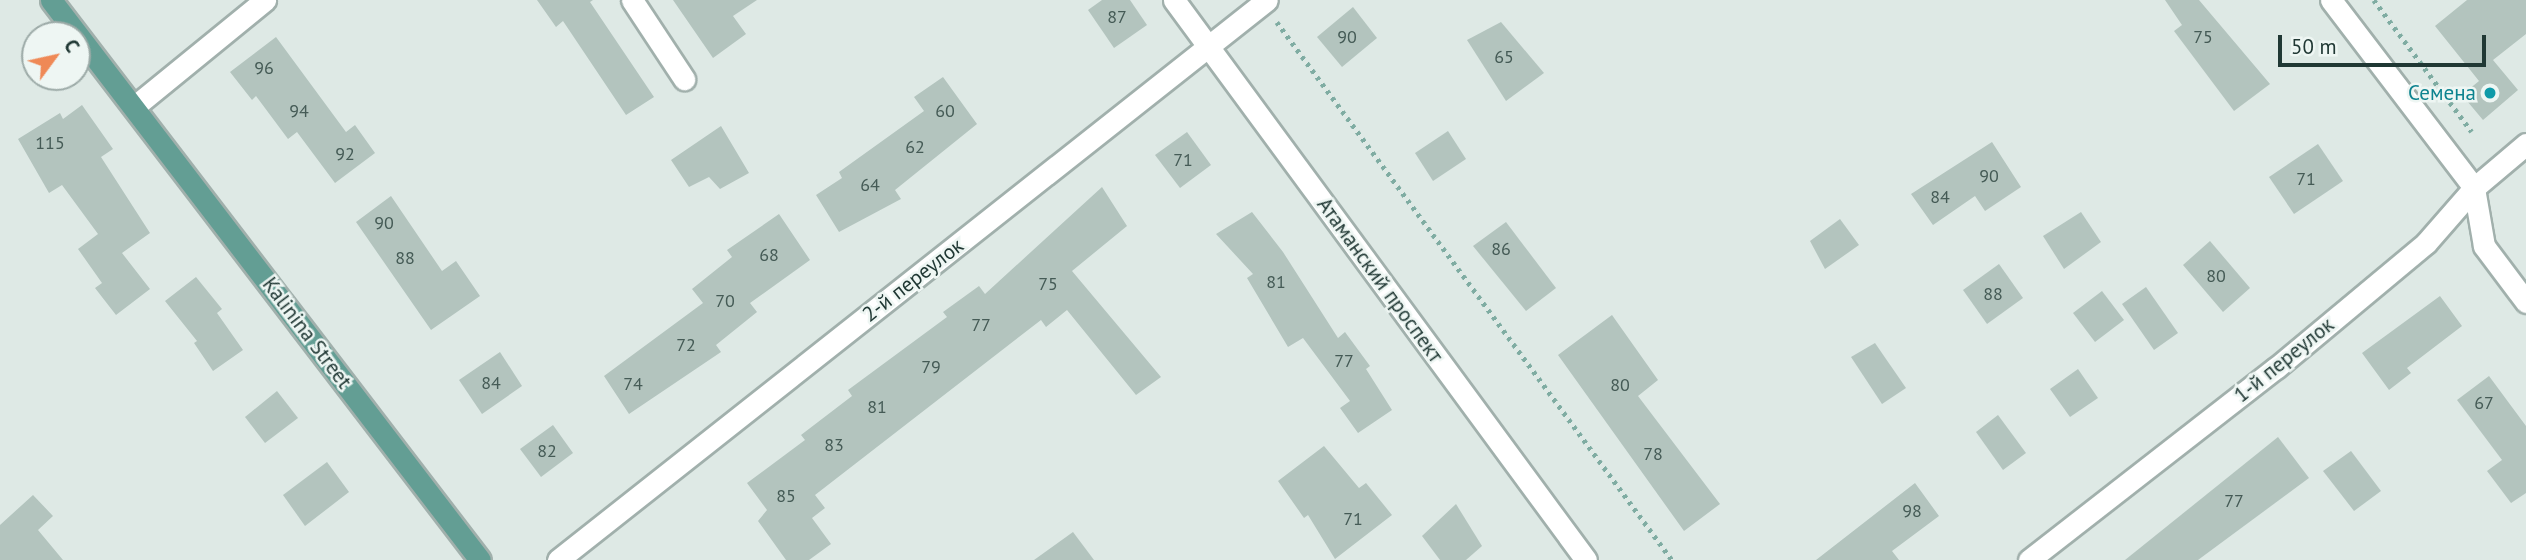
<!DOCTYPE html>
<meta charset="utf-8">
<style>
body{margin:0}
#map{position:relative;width:2526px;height:560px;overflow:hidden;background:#dee9e5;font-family:"PT Sans",sans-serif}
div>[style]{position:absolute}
.building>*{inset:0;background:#b3c4be}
.path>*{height:4.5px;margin-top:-2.25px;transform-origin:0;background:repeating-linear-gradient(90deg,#7faca2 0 3.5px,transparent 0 8.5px)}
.roads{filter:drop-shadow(2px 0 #a1b0ac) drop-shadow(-2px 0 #a1b0ac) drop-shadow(0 2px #a1b0ac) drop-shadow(0 -2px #a1b0ac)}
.minor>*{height:21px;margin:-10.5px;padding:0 10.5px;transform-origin:10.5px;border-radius:10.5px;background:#fff}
.major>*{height:21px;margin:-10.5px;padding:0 10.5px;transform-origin:10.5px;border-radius:10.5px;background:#639e94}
.dots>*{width:19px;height:19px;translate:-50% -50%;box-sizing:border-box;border:4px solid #eef6f3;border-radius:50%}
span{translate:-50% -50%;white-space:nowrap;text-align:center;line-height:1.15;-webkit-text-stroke:5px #eef6f3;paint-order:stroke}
.number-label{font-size:18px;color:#455b56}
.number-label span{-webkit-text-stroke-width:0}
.culture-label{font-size:21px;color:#0d838f}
.right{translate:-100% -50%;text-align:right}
.street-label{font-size:21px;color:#203834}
.north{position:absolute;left:21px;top:21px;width:70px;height:70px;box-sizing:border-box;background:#eef6f3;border:2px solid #9caaa7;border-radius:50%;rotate:57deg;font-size:19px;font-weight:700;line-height:28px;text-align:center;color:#203834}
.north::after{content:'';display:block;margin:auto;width:24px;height:32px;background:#ef8956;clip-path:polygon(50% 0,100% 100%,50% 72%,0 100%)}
.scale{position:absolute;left:2278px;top:35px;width:208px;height:32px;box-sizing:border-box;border:4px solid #203834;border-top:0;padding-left:9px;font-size:21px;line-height:24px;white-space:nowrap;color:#203834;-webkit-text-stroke:5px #eef6f3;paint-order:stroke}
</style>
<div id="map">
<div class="building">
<i style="clip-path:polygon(537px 0,593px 0,590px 2px,654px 97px,626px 115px,563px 21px,556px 27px)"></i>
<i style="clip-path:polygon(673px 0,757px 0,733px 16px,746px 34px,713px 58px)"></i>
<i style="clip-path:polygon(1102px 0,1130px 0,1147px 25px,1114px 48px,1088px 10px)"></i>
<i style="clip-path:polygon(2165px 0,2199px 0,2270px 84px,2234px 111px,2174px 31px,2182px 25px)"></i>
<i style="clip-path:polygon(2467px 0,2526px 0,2526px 34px,2493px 60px,2518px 90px,2483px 120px,2462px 95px,2479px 81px,2435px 26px)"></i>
<i style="clip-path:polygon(1353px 7px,1377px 38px,1342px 67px,1317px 37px)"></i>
<i style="clip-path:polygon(1501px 22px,1544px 73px,1506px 101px,1467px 40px)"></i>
<i style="clip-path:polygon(276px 37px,346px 132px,355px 125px,375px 153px,335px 183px,297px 132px,288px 139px,256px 96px,252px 100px,230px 72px)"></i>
<i style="clip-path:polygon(943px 77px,977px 124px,895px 190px,901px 199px,839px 232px,816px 195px,842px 178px,839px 172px,924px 111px,914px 97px)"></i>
<i style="clip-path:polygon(82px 105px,113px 149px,101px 157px,150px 233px,122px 253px,150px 289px,116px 315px,95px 288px,102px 283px,78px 249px,98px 234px,62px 185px,49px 193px,18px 139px,60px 113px,63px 119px)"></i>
<i style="clip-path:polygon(721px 126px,749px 173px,720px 189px,709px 177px,689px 187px,671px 160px)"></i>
<i style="clip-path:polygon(1448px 131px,1466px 159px,1433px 181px,1415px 153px)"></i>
<i style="clip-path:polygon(1187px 132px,1211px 165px,1180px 188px,1155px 155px)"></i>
<i style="clip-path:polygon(1992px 142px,2021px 187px,1985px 211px,1975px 196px,1933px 225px,1911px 194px)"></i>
<i style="clip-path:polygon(2318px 144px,2343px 181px,2294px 214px,2269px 177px)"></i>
<i style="clip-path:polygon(1102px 187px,1127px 226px,1072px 271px,1161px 377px,1136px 395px,1067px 310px,1046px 327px,1041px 320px,815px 495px,825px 508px,812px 518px,831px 544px,809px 560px,786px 560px,758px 521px,767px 510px,747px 483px,805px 440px,801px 435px,852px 396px,848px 390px,947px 317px,943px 312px,979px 286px,985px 294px)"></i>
<i style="clip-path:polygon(391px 196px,442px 271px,456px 261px,480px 296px,431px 330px,356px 222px)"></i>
<i style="clip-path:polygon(1252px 212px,1283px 252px,1338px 338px,1345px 332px,1370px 366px,1366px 369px,1392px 410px,1358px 433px,1340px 408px,1350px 401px,1303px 338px,1288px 347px,1247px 278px,1253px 274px,1216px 234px)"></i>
<i style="clip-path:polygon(2081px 212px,2101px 242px,2064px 269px,2043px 236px)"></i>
<i style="clip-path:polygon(779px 214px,810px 260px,750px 303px,757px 312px,716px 345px,721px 352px,629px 414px,604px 376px,703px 303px,692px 289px,732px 257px,727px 250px)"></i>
<i style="clip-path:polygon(1840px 219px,1859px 245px,1825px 269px,1810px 241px)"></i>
<i style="clip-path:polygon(1506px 222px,1556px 288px,1526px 311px,1473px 246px)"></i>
<i style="clip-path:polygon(2210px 241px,2250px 288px,2223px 312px,2183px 265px)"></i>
<i style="clip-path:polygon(1999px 264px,2023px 298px,1987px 324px,1963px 290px)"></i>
<i style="clip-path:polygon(196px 277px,222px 309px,217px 313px,243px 350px,213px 371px,194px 343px,197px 341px,165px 301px)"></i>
<i style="clip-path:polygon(2146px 287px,2178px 333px,2154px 350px,2122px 304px)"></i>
<i style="clip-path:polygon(2102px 291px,2124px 320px,2095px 342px,2073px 313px)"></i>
<i style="clip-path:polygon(2440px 296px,2462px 326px,2407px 368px,2411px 373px,2389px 390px,2362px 353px)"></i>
<i style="clip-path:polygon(1612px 315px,1658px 380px,1638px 396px,1720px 504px,1684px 531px,1558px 355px)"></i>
<i style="clip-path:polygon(1875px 343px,1906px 388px,1882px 404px,1851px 357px)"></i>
<i style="clip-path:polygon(500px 352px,522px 386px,482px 414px,459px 380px)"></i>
<i style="clip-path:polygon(2078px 369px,2098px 398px,2070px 417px,2050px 389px)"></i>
<i style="clip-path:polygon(2489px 376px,2526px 426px,2526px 493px,2511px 503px,2487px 471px,2502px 460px,2457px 400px)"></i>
<i style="clip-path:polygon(277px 391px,298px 418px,265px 443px,245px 417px)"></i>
<i style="clip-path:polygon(1998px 415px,2026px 453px,2003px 470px,1976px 432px)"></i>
<i style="clip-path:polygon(553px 425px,573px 453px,541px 477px,520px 449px)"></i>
<i style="clip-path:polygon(2278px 437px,2309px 478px,2198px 560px,2125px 560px)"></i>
<i style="clip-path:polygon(1324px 446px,1359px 488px,1366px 483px,1392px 515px,1335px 559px,1308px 515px,1304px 518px,1278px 481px)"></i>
<i style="clip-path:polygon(2351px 451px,2381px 491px,2354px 511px,2323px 471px)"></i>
<i style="clip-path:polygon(327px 462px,349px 492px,305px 526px,283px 495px)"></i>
<i style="clip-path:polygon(1915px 483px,1939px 516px,1892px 551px,1899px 560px,1816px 560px)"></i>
<i style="clip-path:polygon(33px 495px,53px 516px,38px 530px,63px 560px,0 560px,0 525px)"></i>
<i style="clip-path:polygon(1456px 504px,1482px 546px,1466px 560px,1440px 560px,1422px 536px)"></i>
<i style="clip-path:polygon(1073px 532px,1094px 560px,1034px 560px)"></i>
</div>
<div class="path">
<i style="left:2374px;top:0;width:164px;rotate:53.4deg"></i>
<i style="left:1277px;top:22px;width:667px;rotate:53.71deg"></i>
</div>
<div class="roads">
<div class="minor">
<i style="left:632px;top:0;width:95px;rotate:56.6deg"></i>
<i style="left:1174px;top:0;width:695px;rotate:53.66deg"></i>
<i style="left:2331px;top:0;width:236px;rotate:52.7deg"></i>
<i style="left:2474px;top:188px;width:59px;rotate:80.2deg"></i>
<i style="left:2484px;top:246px;width:70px;rotate:53.1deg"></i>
<i style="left:135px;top:106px;width:168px;rotate:-39.2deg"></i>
<i style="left:558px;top:560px;width:903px;rotate:-38.3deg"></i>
<i style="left:2029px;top:560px;width:313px;rotate:-37.9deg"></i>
<i style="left:2276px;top:368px;width:195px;rotate:-39.8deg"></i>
<i style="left:2426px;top:243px;width:73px;rotate:-48.9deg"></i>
<i style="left:2474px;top:188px;width:68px;rotate:-40.2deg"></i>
</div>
<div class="major">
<i style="left:51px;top:0;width:705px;rotate:52.55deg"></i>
</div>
</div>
<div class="dots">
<i style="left:2490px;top:93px;background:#0f9aa8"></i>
</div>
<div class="number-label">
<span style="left:1117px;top:17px">87</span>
<span style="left:1347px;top:37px">90</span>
<span style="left:2203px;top:37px">75</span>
<span style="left:1504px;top:57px">65</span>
<span style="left:264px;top:68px">96</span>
<span style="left:299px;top:111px">94</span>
<span style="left:945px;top:111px">60</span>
<span style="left:50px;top:143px">115</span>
<span style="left:915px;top:147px">62</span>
<span style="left:345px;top:154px">92</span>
<span style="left:1183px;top:160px">71</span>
<span style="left:1989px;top:176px">90</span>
<span style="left:2306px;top:179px">71</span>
<span style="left:870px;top:185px">64</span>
<span style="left:1940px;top:197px">84</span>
<span style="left:384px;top:223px">90</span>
<span style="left:1501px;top:249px">86</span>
<span style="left:769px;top:255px">68</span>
<span style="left:405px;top:258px">88</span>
<span style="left:2216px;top:276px">80</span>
<span style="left:1276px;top:282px">81</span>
<span style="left:1048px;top:284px">75</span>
<span style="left:1993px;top:294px">88</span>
<span style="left:725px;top:301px">70</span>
<span style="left:981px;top:325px">77</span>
<span style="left:686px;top:345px">72</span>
<span style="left:1344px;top:361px">77</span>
<span style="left:931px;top:367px">79</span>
<span style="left:491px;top:383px">84</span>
<span style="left:633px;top:384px">74</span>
<span style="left:1620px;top:385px">80</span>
<span style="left:2484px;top:403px">67</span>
<span style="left:877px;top:407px">81</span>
<span style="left:834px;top:445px">83</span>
<span style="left:547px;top:451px">82</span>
<span style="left:1653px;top:454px">78</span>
<span style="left:786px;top:496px">85</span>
<span style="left:2234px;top:501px">77</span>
<span style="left:1912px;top:511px">98</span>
<span style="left:1353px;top:519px">71</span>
</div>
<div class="culture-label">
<span class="right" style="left:2476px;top:93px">Семена</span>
</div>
<div class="street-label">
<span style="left:913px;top:280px;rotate:-38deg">2-й переулок</span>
<span style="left:1380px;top:280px;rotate:54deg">Атаманский проспект</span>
<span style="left:307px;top:333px;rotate:53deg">Kalinina Street</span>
<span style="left:2284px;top:360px;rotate:-39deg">1-й переулок</span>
</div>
<div class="north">С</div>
<div class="scale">50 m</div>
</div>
